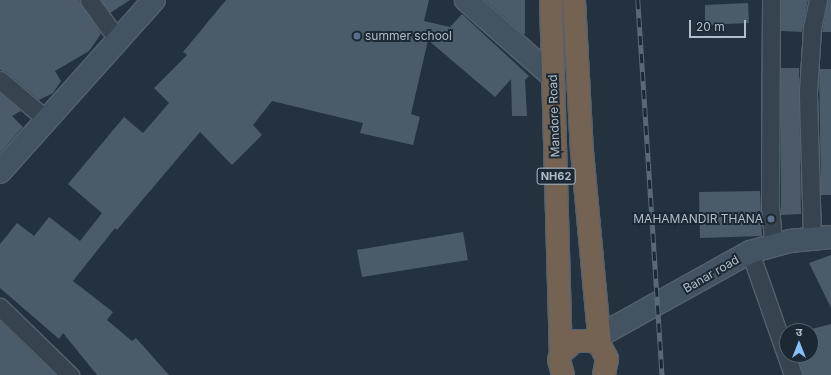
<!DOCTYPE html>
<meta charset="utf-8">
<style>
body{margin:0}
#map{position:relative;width:831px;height:375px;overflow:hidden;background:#23323e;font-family:Inter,"Noto Sans Devanagari",sans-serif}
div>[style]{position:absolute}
.building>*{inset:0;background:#4b5b69}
.roads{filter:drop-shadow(1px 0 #55616c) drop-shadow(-1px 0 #55616c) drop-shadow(0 1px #55616c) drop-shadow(0 -1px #55616c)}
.street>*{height:17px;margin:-8.5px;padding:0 8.5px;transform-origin:8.5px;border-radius:8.5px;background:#37434e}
.secondary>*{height:22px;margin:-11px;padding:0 11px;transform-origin:11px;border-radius:11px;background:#445361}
.highway>*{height:22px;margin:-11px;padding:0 11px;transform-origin:11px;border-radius:11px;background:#746353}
.rail>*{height:4.5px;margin-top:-2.25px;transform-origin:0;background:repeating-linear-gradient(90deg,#1c2833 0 9px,#586875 0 18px);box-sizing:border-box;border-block:1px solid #586875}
.dots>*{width:11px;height:11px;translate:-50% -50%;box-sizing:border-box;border:2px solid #1c2833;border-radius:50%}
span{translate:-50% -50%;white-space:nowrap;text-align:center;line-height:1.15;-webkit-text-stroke:4px #1c2833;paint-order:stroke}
.shield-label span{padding:1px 3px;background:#1c2833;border:1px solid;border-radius:3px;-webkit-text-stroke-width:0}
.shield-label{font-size:11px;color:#b2bec9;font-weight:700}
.poi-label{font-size:12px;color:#b2bec9}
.left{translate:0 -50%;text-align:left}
.right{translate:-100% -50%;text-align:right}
.street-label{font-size:12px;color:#b2bec9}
.north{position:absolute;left:779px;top:323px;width:40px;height:40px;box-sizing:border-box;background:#1c2833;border:1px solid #58646f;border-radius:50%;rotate:0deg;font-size:11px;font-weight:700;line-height:16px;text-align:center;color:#b2bec9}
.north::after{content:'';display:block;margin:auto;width:14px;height:18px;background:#85c2fc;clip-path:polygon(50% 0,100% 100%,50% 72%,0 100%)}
.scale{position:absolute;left:689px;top:20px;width:57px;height:18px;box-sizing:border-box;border:2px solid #b2bec9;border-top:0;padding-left:5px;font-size:12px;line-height:14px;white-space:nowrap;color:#b2bec9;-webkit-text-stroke:3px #1c2833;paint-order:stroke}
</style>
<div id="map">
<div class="building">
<i style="clip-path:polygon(0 0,79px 0,101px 34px,89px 51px,55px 71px,61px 81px,53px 93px,39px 100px,6px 72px,0 70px)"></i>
<i style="clip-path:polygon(101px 0,130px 0,110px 13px)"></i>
<i style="clip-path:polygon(226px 0,429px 0,424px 21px,450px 27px,462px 14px,529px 76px,525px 80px,527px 116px,512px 116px,511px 79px,495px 97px,428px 40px,411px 114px,420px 117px,413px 145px,360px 133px,363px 123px,272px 101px,253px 125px,262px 135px,232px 165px,200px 132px,117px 230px,115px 228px,73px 281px,113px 312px,107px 320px,132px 341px,136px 338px,169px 375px,97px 375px,63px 333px,59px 339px,0 288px,0 244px,17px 223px,34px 236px,49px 217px,80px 241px,102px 213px,68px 184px,124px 117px,143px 133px,169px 103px,154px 88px,187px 55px,183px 52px)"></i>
<i style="clip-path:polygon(485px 0,525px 0,525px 34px,523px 34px)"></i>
<i style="clip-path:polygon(781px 0,808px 0,802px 32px,781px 31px)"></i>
<i style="clip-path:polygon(828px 0,831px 0,831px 32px,822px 32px)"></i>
<i style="clip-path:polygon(748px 3px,749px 23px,705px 25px,705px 5px)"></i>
<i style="clip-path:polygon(781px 68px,799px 68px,801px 214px,781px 215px)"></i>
<i style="clip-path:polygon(819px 69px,831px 69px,831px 195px,821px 195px)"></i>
<i style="clip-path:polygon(0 93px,21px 111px,12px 116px,23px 127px,0 153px)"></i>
<i style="clip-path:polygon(760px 191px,762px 236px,700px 238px,699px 192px)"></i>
<i style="clip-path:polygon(463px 232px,468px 260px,362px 277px,357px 250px)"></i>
<i style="clip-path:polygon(831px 255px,831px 308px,809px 263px)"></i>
<i style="clip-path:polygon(0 321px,56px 375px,0 375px)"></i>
<i style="clip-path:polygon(831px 324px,831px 375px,803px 375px,797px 355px,811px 355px,811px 331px,804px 331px)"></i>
</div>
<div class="roads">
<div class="street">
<i style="left:89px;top:0;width:49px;rotate:54.1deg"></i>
<i style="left:771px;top:0;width:206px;rotate:90.3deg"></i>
<i style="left:770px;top:206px;width:38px;rotate:85deg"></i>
<i style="left:0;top:80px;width:62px;rotate:40.4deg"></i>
<i style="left:812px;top:238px;width:146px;rotate:-91.6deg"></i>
<i style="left:808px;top:92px;width:64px;rotate:-86.4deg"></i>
<i style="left:812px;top:28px;width:29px;rotate:-78deg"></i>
<i style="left:750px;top:252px;width:130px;rotate:70.7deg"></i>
<i style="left:0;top:307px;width:98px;rotate:44.2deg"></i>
</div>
<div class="secondary">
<i style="left:466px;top:0;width:115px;rotate:41.5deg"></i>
<i style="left:0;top:172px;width:231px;rotate:-48.2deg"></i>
<i style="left:599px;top:336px;width:173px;rotate:-29.1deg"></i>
<i style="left:750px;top:252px;width:41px;rotate:-15.4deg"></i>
<i style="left:790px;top:241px;width:41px;rotate:-5.6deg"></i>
</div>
<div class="highway">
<i style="left:551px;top:0;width:353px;rotate:88.4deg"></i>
<i style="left:561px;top:353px;width:7px;rotate:106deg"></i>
<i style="left:559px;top:360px;width:16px;rotate:75deg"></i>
<i style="left:574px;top:0;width:151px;rotate:87deg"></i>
<i style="left:582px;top:151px;width:195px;rotate:84.7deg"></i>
<i style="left:561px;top:353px;width:18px;rotate:-41deg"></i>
<i style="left:575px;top:341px;width:17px"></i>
<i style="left:592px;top:341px;width:9px;rotate:27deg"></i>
<i style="left:600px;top:345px;width:16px;rotate:63deg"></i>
<i style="left:607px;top:359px;width:16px;rotate:101deg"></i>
</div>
</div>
<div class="rail">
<i style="left:638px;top:0;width:376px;rotate:86.3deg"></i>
</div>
<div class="dots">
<i style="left:357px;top:36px;background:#5c6f8a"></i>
<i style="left:771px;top:219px;background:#5c6f8a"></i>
</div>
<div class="shield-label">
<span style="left:556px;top:176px">NH62</span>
</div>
<div class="poi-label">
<span class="left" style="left:365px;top:36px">summer school</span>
<span class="right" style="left:763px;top:219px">MAHAMANDIR THANA</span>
</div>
<div class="street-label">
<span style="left:554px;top:116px;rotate:-92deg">Mandore Road</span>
<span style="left:711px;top:274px;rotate:-30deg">Banar road</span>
</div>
<div class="north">उ</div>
<div class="scale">20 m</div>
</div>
